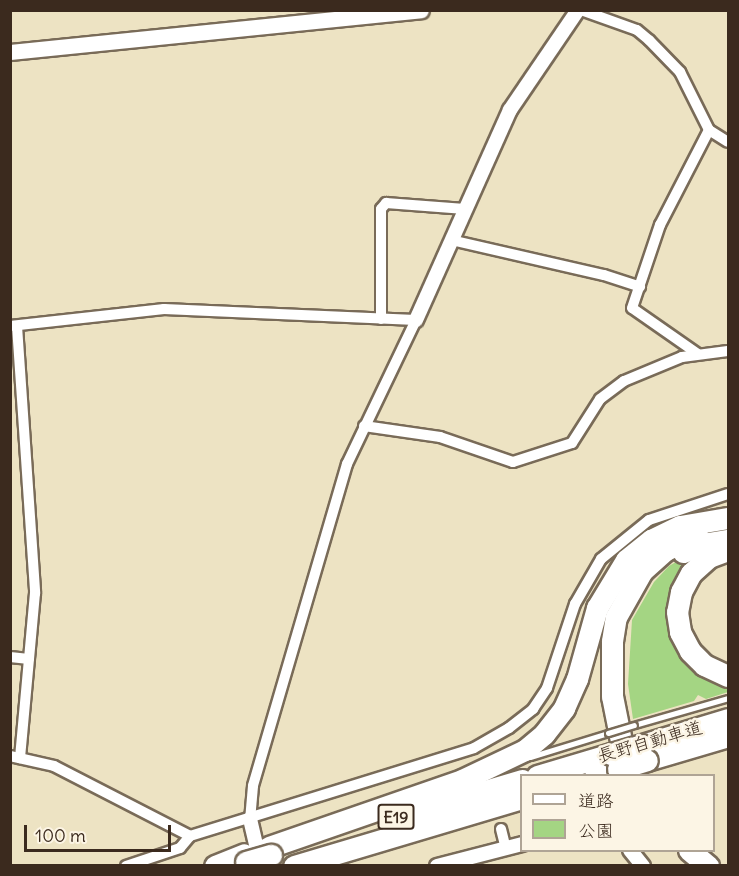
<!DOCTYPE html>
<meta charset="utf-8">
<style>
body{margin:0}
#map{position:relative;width:739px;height:876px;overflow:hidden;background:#ede3c3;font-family:Delius,"Klee One",sans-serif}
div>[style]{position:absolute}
.green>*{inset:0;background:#a4d583}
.roads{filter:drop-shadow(2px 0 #796b58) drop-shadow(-2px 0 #796b58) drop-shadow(0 2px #796b58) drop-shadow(0 -2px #796b58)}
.service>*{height:5px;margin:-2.5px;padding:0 2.5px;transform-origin:2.5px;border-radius:2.5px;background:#fff}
.minor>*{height:10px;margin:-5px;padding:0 5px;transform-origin:5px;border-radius:5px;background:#fff}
.tertiary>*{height:14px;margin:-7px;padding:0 7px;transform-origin:7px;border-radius:7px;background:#fff}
.secondary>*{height:15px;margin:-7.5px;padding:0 7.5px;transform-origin:7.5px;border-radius:7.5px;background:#fff}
.motorway>*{height:21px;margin:-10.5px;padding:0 10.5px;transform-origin:10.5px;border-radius:10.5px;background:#fff}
.bridges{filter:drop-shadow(2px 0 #796b58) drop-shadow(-2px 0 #796b58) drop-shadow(0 2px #796b58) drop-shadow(0 -2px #796b58)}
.service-bridge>*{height:5px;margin:-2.5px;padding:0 2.5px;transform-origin:2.5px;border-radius:2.5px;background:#fff}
.motorway-bridge>*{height:21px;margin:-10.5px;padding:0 10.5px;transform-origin:10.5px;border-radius:10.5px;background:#fff}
span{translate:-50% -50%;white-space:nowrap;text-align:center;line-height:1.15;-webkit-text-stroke:5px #fcf5e5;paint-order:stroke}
.shield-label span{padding:2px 4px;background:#fcf5e5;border:2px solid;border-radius:4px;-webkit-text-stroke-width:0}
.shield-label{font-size:16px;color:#3b2a1e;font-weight:700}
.street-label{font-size:18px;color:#3b2a1e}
.frame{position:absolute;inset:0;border:12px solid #3b2a1e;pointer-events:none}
.legend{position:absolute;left:520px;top:774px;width:195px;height:78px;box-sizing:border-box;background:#fcf5e5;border:2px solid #afa495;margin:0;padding:8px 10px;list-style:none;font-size:18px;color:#3b2a1e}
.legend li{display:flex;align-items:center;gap:12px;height:30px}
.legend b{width:30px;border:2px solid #afa495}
.scale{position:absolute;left:24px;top:825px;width:147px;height:27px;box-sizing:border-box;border:3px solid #3b2a1e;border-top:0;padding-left:8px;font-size:18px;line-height:21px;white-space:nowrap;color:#3b2a1e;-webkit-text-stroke:4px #fcf5e5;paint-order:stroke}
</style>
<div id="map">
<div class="green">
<i style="clip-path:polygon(695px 551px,673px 617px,728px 685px,728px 692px,706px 699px,698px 695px,694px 701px,633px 719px,628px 684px,632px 620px,654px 582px,669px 566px)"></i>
</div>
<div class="roads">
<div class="service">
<i style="left:634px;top:725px;width:98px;rotate:-16deg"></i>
<i style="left:530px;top:757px;width:82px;rotate:-17.1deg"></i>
</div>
<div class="minor">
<i style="left:581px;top:10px;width:59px;rotate:19.7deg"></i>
<i style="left:637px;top:30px;width:16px;rotate:40deg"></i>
<i style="left:649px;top:40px;width:45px;rotate:45.9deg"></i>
<i style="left:680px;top:72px;width:65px;rotate:63.4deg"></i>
<i style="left:709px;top:130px;width:22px;rotate:32deg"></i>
<i style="left:451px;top:240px;width:157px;rotate:12.9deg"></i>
<i style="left:604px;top:275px;width:38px;rotate:18deg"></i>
<i style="left:381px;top:319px;width:110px;rotate:-90deg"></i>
<i style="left:381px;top:209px;width:8px;rotate:-50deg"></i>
<i style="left:386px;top:203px;width:79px;rotate:4.3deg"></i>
<i style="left:10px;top:326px;width:155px;rotate:-6.3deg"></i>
<i style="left:164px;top:309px;width:252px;rotate:2.5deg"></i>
<i style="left:416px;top:320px;width:160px;rotate:115.6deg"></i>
<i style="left:347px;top:464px;width:335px;rotate:106.3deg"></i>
<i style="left:253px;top:786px;width:33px;rotate:95deg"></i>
<i style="left:17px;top:326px;width:268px;rotate:86.1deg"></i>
<i style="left:35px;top:593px;width:166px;rotate:95.2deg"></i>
<i style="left:698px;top:354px;width:80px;rotate:-145.1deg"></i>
<i style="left:632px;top:308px;width:88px;rotate:-71.4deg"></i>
<i style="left:660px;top:225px;width:107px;rotate:-62.7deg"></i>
<i style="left:364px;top:426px;width:77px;rotate:8.2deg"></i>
<i style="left:440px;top:437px;width:77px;rotate:18.9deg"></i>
<i style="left:513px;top:462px;width:62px;rotate:-17.9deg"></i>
<i style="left:572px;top:443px;width:52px;rotate:-57.5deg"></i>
<i style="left:600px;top:399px;width:30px;rotate:-37deg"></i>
<i style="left:624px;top:381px;width:63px;rotate:-22.5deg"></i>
<i style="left:682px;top:357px;width:46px;rotate:-7.4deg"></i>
<i style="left:10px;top:657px;width:19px;rotate:6deg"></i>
<i style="left:10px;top:756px;width:45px;rotate:12.8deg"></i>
<i style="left:54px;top:766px;width:153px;rotate:27.2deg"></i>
<i style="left:501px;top:829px;width:21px;rotate:76deg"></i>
<i style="left:126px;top:866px;width:57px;rotate:-18.4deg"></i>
<i style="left:180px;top:848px;width:16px;rotate:-50deg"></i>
<i style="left:190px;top:836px;width:297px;rotate:-17.2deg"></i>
<i style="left:474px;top:748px;width:40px;rotate:-29.7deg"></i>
<i style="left:509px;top:728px;width:31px;rotate:-38deg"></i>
<i style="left:533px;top:709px;width:25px;rotate:-56deg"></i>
<i style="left:547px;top:688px;width:89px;rotate:-71.6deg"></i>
<i style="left:575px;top:604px;width:52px;rotate:-60deg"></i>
<i style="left:601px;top:559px;width:62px;rotate:-39.1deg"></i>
<i style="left:649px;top:520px;width:83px;rotate:-18.2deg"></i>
</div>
<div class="tertiary">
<i style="left:416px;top:320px;width:230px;rotate:-65.9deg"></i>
<i style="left:510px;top:110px;width:121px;rotate:-55.8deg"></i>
<i style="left:250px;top:819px;width:48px;rotate:76.8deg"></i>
<i style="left:630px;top:850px;width:21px;rotate:51deg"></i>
<i style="left:437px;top:866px;width:88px;rotate:-14.5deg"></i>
</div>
<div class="secondary">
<i style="left:10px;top:52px;width:413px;rotate:-5.8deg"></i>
</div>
<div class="motorway">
<i style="left:728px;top:550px;width:20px;rotate:160deg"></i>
<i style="left:709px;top:557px;width:24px;rotate:138deg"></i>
<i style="left:691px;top:573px;width:21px;rotate:118deg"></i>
<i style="left:681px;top:592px;width:20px;rotate:101deg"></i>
<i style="left:677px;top:612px;width:20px;rotate:81deg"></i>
<i style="left:680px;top:632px;width:21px;rotate:62deg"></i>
<i style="left:690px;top:651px;width:20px;rotate:45deg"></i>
<i style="left:704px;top:665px;width:26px;rotate:25deg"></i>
<i style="left:683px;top:552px;width:21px;rotate:-23deg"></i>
<i style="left:702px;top:544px;width:26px;rotate:-9deg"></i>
<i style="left:642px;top:745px;width:90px;rotate:-16.8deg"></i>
<i style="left:647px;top:760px;width:84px;rotate:-16.5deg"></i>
<i style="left:626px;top:766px;width:71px;rotate:-101.3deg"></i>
<i style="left:612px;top:696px;width:55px;rotate:-90deg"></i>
<i style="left:612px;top:641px;width:24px;rotate:-81deg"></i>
<i style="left:616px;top:617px;width:53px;rotate:-60.5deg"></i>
<i style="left:642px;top:571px;width:30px;rotate:-42deg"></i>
<i style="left:664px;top:551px;width:37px;rotate:-27deg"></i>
<i style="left:537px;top:776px;width:77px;rotate:-16.6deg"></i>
<i style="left:595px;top:776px;width:24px;rotate:-17deg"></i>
<i style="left:404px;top:815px;width:123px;rotate:-16.5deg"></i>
<i style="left:269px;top:847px;width:204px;rotate:-19.1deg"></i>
<i style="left:462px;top:780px;width:70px;rotate:-25.5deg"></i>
<i style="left:525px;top:750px;width:25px;rotate:-40deg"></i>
<i style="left:544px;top:734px;width:33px;rotate:-52deg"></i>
<i style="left:564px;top:708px;width:32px;rotate:-66deg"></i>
<i style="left:577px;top:679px;width:74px;rotate:-74.3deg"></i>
<i style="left:597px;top:608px;width:56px;rotate:-58.9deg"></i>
<i style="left:626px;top:560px;width:32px;rotate:-39deg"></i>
<i style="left:651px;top:540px;width:32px;rotate:-26deg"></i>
<i style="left:680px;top:526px;width:49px;rotate:-9.5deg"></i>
<i style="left:689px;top:850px;width:25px;rotate:40deg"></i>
<i style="left:215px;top:866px;width:31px;rotate:-22deg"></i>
<i style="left:294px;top:866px;width:238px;rotate:-16.6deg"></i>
</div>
</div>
<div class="bridges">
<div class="service-bridge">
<i style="left:608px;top:733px;width:27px;rotate:-17deg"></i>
</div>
<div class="motorway-bridge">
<i style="left:611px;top:754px;width:32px;rotate:-16deg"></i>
<i style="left:618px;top:769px;width:30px;rotate:-17deg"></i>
<i style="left:246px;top:862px;width:26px;rotate:-16deg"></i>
</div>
</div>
<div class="shield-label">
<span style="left:396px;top:817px">E19</span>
</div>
<div class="street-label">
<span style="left:650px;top:742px;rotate:-16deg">長野自動車道</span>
</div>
<div class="frame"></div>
<ul class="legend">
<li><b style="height:8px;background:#fff"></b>道路</li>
<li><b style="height:16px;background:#a4d583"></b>公園</li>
</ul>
<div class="scale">100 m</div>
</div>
